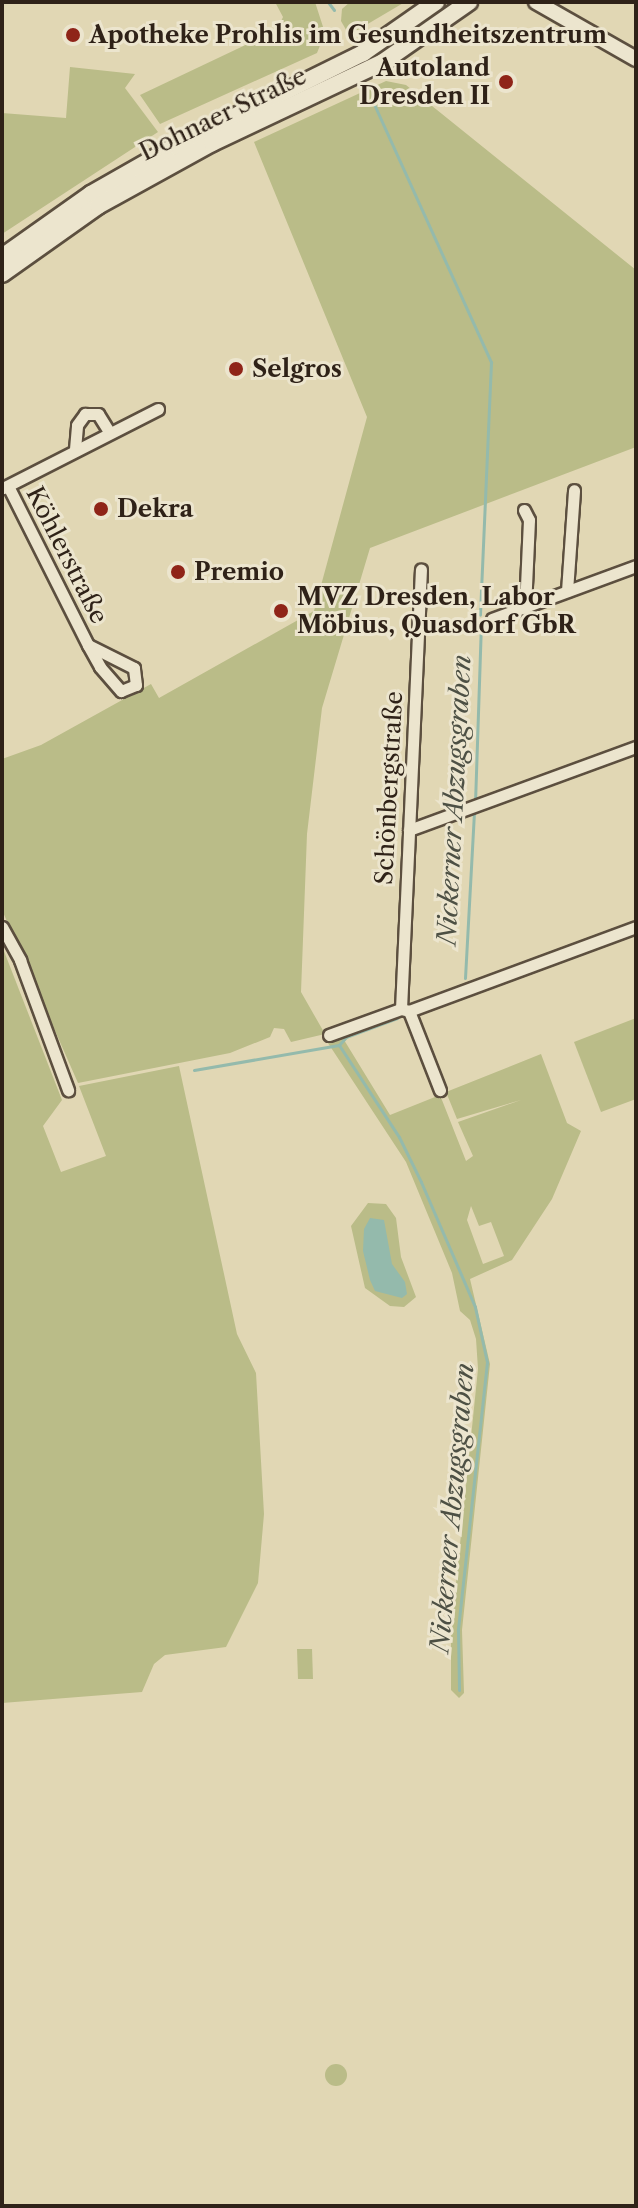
<!DOCTYPE html>
<meta charset="utf-8">
<style>
body{margin:0}
#map{position:relative;width:638px;height:2208px;overflow:hidden;background:#e1d7b4;font-family:"Libre Caslon Text",serif}
div>[style]{position:absolute}
.green>*{inset:0;background:#babc88}
.round{border-radius:50%}
.water>*{inset:0;background:#94baac}
.stream>*{height:3px;margin:-1.5px;padding:0 1.5px;transform-origin:1.5px;border-radius:1.5px;background:#94baac}
.roads{filter:drop-shadow(2px 0 #5c4f3f) drop-shadow(-2px 0 #5c4f3f) drop-shadow(0 2px #5c4f3f) drop-shadow(0 -2px #5c4f3f)}
.minor>*{height:11px;margin:-5.5px;padding:0 5.5px;transform-origin:5.5px;border-radius:5.5px;background:#ece5ce}
.tertiary>*{height:14px;margin:-7px;padding:0 7px;transform-origin:7px;border-radius:7px;background:#ece5ce}
.secondary>*{height:16px;margin:-8px;padding:0 8px;transform-origin:8px;border-radius:8px;background:#ece5ce}
.dots>*{width:22px;height:22px;translate:-50% -50%;box-sizing:border-box;border:4px solid #ece5ce;border-radius:50%}
span{translate:-50% -50%;white-space:nowrap;text-align:center;line-height:1.15;-webkit-text-stroke:6px #ece5ce;paint-order:stroke}
.poi-label{font-size:24px;color:#2f2218;font-weight:700}
.left{translate:0 -50%;text-align:left}
.right{translate:-100% -50%;text-align:right}
.street-label{font-size:24px;color:#2f2218}
.water-label{font-size:26px;color:#4d5044;font-style:italic}
.frame{position:absolute;inset:0;border:4px solid #2f2218;pointer-events:none}
</style>
<div id="map">
<div class="green">
<i style="clip-path:polygon(275px 2px,315px 2px,325px 33px,317px 53px,160px 124px,140px 95px,277px 30px,283px 17px)"></i>
<i style="clip-path:polygon(350px 2px,405px 2px,349px 35px,341px 21px,342px 9px)"></i>
<i style="clip-path:polygon(70px 67px,135px 74px,125px 88px,158px 132px,2px 234px,2px 113px,66px 118px)"></i>
<i style="clip-path:polygon(386px 81px,406px 85px,636px 270px,636px 447px,370px 548px,322px 708px,307px 834px,301px 992px,325px 1034px,291px 1042px,284px 1029px,274px 1028px,270px 1037px,230px 1053px,78px 1083px,2px 910px,2px 759px,41px 745px,151px 684px,159px 698px,314px 611px,367px 417px,254px 142px)"></i>
<i style="clip-path:polygon(2px 946px,62px 1100px,43px 1126px,61px 1172px,106px 1156px,79px 1086px,179px 1066px,237px 1334px,256px 1373px,264px 1514px,258px 1583px,226px 1647px,165px 1655px,154px 1664px,142px 1692px,2px 1703px)"></i>
<i style="clip-path:polygon(636px 1018px,636px 1099px,601px 1112px,574px 1042px)"></i>
<i style="clip-path:polygon(evenodd,341px 1035px,390px 1115px,440px 1095px,466px 1161px,473px 1156px,458px 1122px,521px 1100px,457px 1119px,446px 1092px,541px 1054px,567px 1123px,581px 1131px,552px 1199px,512px 1260px,470px 1279px,490px 1364px,462px 1630px,464px 1693px,459px 1698px,451px 1690px,451px 1632px,478px 1369px,476px 1339px,470px 1320px,460px 1311px,452px 1273px,406px 1162px,326px 1040px,341px 1035px,471px 1206px,479px 1226px,491px 1222px,504px 1256px,483px 1264px,467px 1220px,471px 1206px)"></i>
<i style="clip-path:polygon(368px 1203px,386px 1204px,396px 1218px,401px 1257px,416px 1297px,404px 1307px,390px 1306px,365px 1288px,351px 1226px)"></i>
<i style="clip-path:polygon(297px 1649px,312px 1649px,313px 1679px,298px 1679px)"></i>
<i class="round" style="left:325px;top:2064px;width:22px;height:22px"></i>
</div>
<div class="water">
<i style="clip-path:polygon(370px 1218px,384px 1220px,392px 1264px,405px 1282px,407px 1294px,402px 1298px,375px 1291px,370px 1280px,363px 1251px,364px 1229px)"></i>
</div>
<div class="stream">
<i style="left:328px;top:2px;width:10px;rotate:53deg"></i>
<i style="left:373px;top:102px;width:286px;rotate:65.6deg"></i>
<i style="left:491px;top:362px;width:253px;rotate:92.5deg"></i>
<i style="left:475px;top:803px;width:179px;rotate:-88.1deg"></i>
<i style="left:465px;top:978px;width:168px;rotate:-86.9deg"></i>
<i style="left:397px;top:1018px;width:54px;rotate:159.6deg"></i>
<i style="left:346px;top:1037px;width:11px;rotate:131deg"></i>
<i style="left:339px;top:1045px;width:110px;rotate:56.9deg"></i>
<i style="left:399px;top:1137px;width:50px;rotate:63.9deg"></i>
<i style="left:421px;top:1182px;width:136px;rotate:66.6deg"></i>
<i style="left:475px;top:1307px;width:56px;rotate:77.7deg"></i>
<i style="left:487px;top:1362px;width:270px;rotate:96.2deg"></i>
<i style="left:458px;top:1630px;width:60px;rotate:89deg"></i>
<i style="left:194px;top:1070px;width:147px;rotate:-9.8deg"></i>
</div>
<div class="roads">
<div class="minor">
<i style="left:75px;top:449px;width:24px;rotate:-85deg"></i>
<i style="left:77px;top:425px;width:14px;rotate:-54deg"></i>
<i style="left:85px;top:414px;width:13px"></i>
<i style="left:98px;top:414px;width:19px;rotate:58deg"></i>
<i style="left:8px;top:486px;width:178px;rotate:63.3deg"></i>
<i style="left:88px;top:645px;width:25px;rotate:61deg"></i>
<i style="left:100px;top:667px;width:32px;rotate:49deg"></i>
<i style="left:121px;top:691px;width:16px;rotate:-22deg"></i>
<i style="left:136px;top:685px;width:17px;rotate:-97deg"></i>
<i style="left:134px;top:668px;width:51px;rotate:-153.4deg"></i>
<i style="left:3px;top:488px;width:174px;rotate:-27deg"></i>
<i style="left:524px;top:510px;width:11px;rotate:63deg"></i>
<i style="left:529px;top:520px;width:88px;rotate:92.6deg"></i>
<i style="left:567px;top:591px;width:101px;rotate:-86deg"></i>
<i style="left:492px;top:619px;width:153px;rotate:-20.2deg"></i>
<i style="left:409px;top:830px;width:242px;rotate:-20.1deg"></i>
<i style="left:2px;top:927px;width:38px;rotate:61deg"></i>
<i style="left:20px;top:960px;width:139px;rotate:69.7deg"></i>
<i style="left:401px;top:1009px;width:440px;rotate:-87.4deg"></i>
<i style="left:409px;top:1011px;width:85px;rotate:68.6deg"></i>
<i style="left:329px;top:1035px;width:77px;rotate:-19.9deg"></i>
<i style="left:401px;top:1009px;width:8px;rotate:14deg"></i>
<i style="left:409px;top:1011px;width:242px;rotate:-20.3deg"></i>
</div>
<div class="tertiary">
<i style="left:536px;top:2px;width:115px;rotate:29.7deg"></i>
</div>
<div class="secondary">
<i style="left:2px;top:257px;width:109px;rotate:-35.3deg"></i>
<i style="left:91px;top:194px;width:97px;rotate:-29.7deg"></i>
<i style="left:175px;top:146px;width:210px;rotate:-26.3deg"></i>
<i style="left:363px;top:53px;width:89px;rotate:-34.9deg"></i>
<i style="left:2px;top:274px;width:118px;rotate:-35.3deg"></i>
<i style="left:98px;top:206px;width:130px;rotate:-28.9deg"></i>
<i style="left:212px;top:143px;width:189px;rotate:-25.3deg"></i>
<i style="left:383px;top:62px;width:105px;rotate:-34.9deg"></i>
</div>
</div>
<div class="dots">
<i style="left:73px;top:35px;background:#8f2418"></i>
<i style="left:506px;top:82px;background:#8f2418"></i>
<i style="left:236px;top:369px;background:#8f2418"></i>
<i style="left:101px;top:509px;background:#8f2418"></i>
<i style="left:178px;top:572px;background:#8f2418"></i>
<i style="left:281px;top:611px;background:#8f2418"></i>
</div>
<div class="poi-label">
<span class="left" style="left:89px;top:35px">Apotheke Prohlis im Gesundheitszentrum</span>
<span class="right" style="left:490px;top:82px">Autoland<br>Dresden II</span>
<span class="left" style="left:252px;top:369px">Selgros</span>
<span class="left" style="left:117px;top:509px">Dekra</span>
<span class="left" style="left:194px;top:572px">Premio</span>
<span class="left" style="left:297px;top:611px">MVZ Dresden, Labor<br>Möbius, Quasdorf GbR</span>
</div>
<div class="street-label">
<span style="left:223px;top:114px;rotate:-26deg">Dohnaer Straße</span>
<span style="left:67px;top:555px;rotate:63deg">Köhlerstraße</span>
<span style="left:389px;top:788px;rotate:-87deg">Schönbergstraße</span>
</div>
<div class="water-label">
<span style="left:455px;top:800px;rotate:-87deg">Nickerner Abzugsgraben</span>
<span style="left:453px;top:1508px;rotate:-85deg">Nickerner Abzugsgraben</span>
</div>
<div class="frame"></div>
</div>
